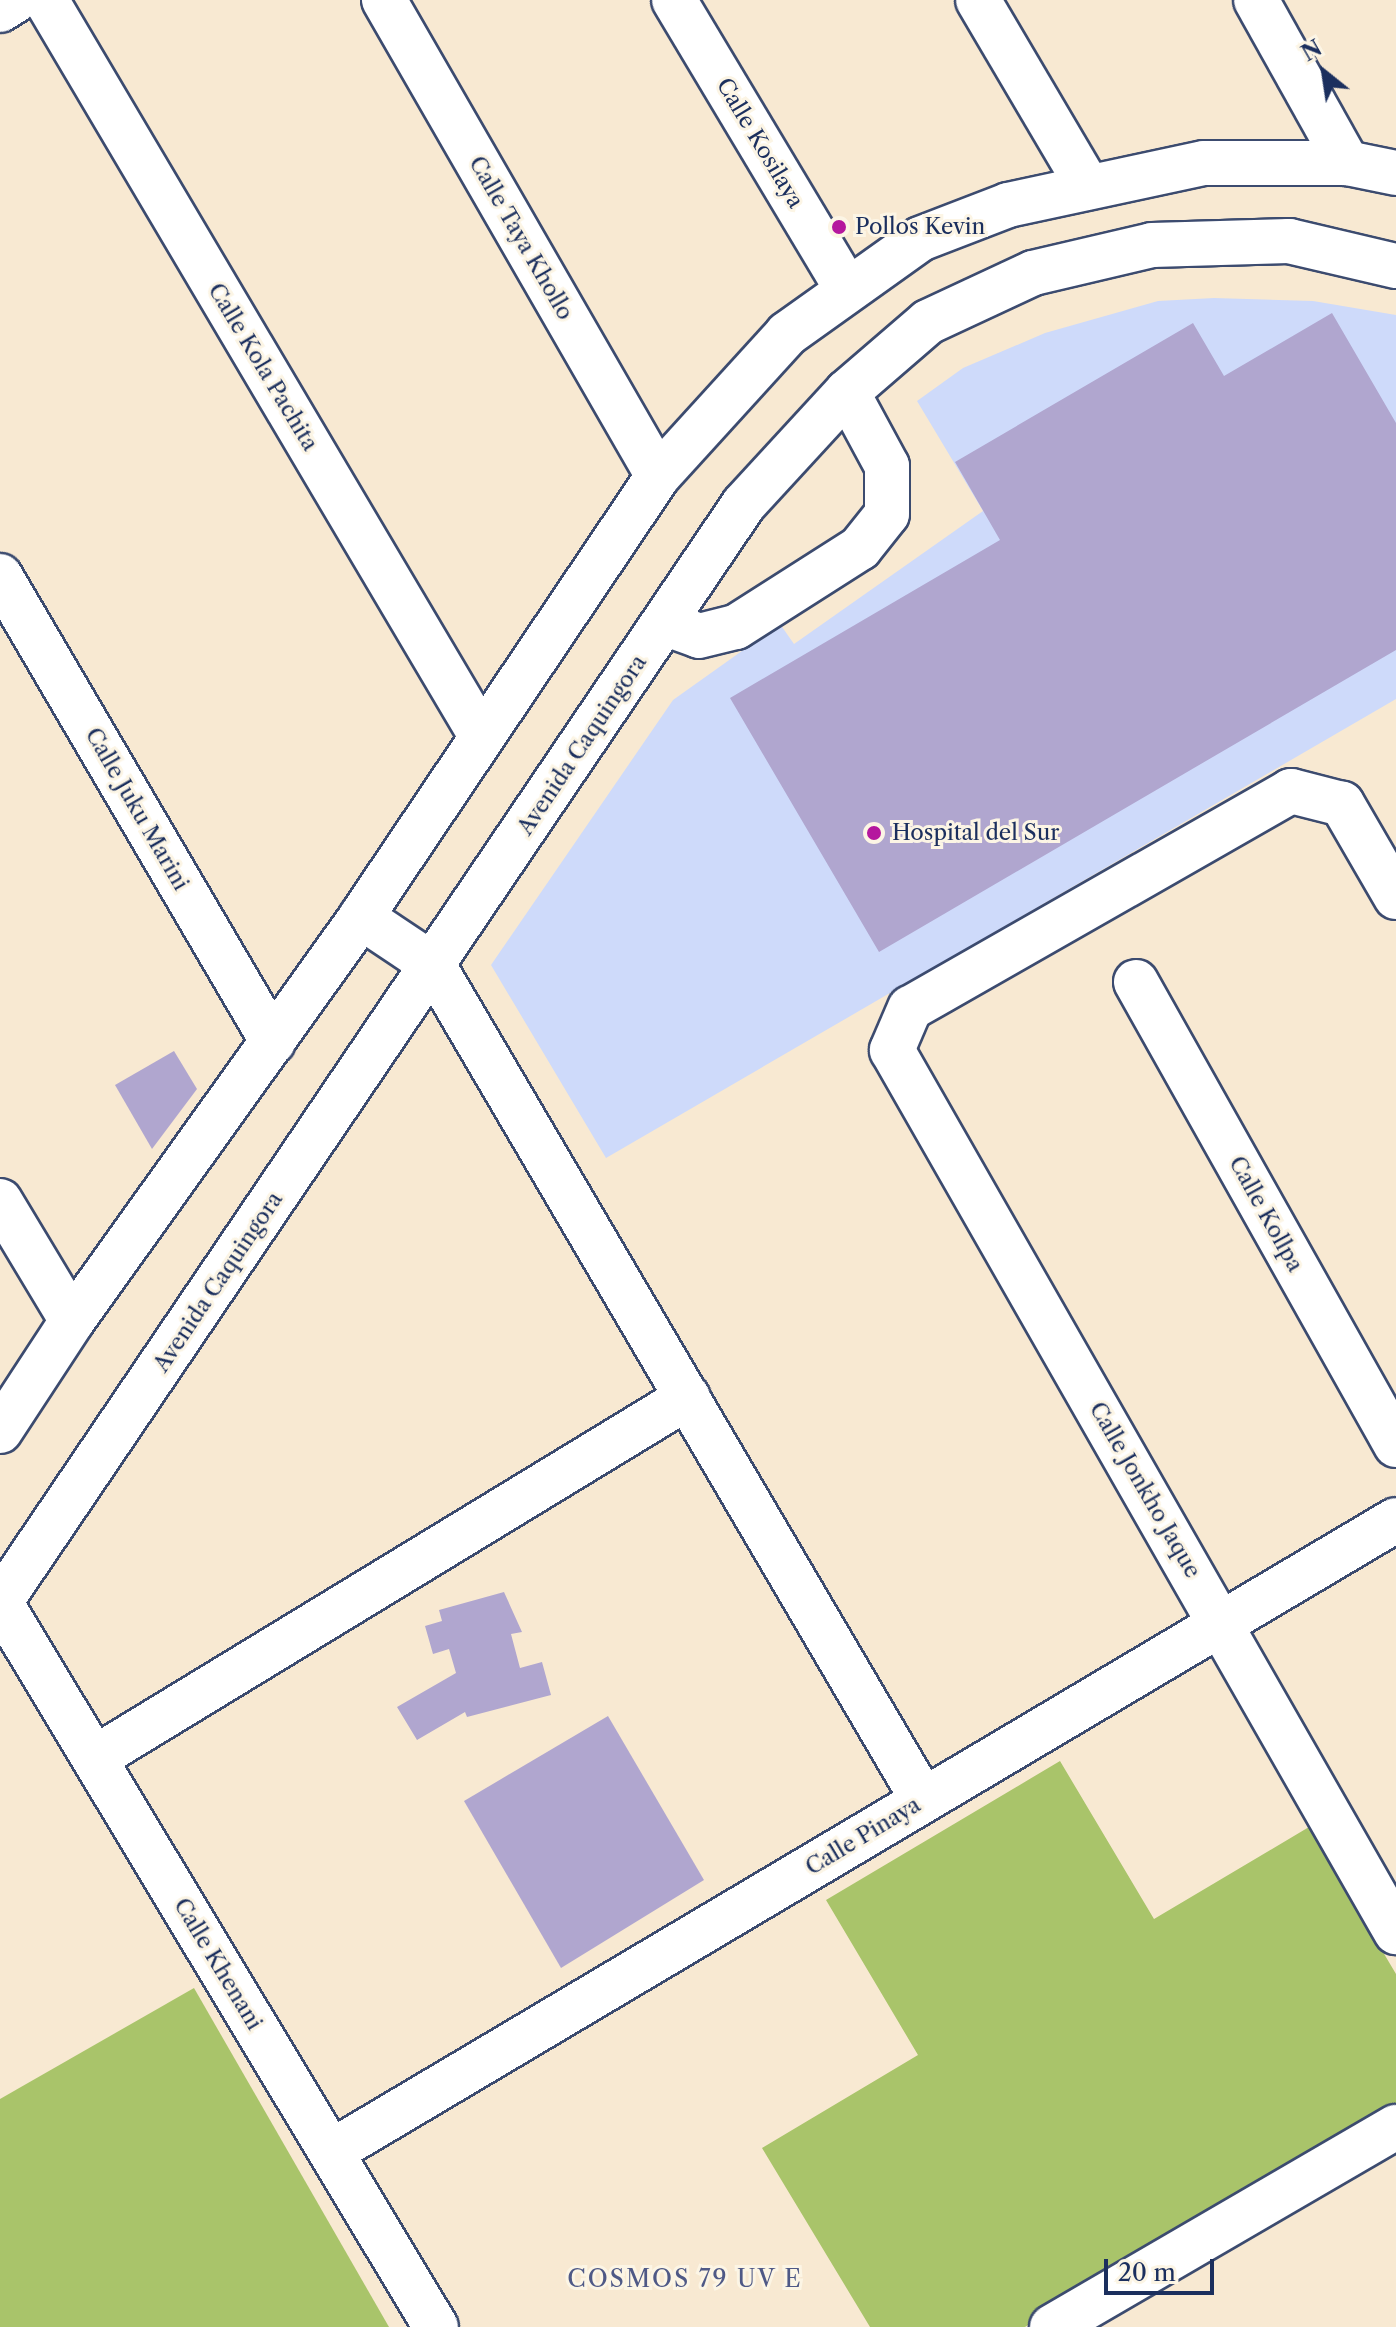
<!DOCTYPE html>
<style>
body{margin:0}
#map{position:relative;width:1396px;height:2327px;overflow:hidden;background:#f8e9d2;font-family:"Libre Caslon Text",serif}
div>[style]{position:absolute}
.built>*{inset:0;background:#cedafa}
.green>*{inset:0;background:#a9c46a}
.building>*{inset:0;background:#b0a6cf}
.roads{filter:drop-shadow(2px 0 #3c4b6f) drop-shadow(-2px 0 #3c4b6f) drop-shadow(0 2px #3c4b6f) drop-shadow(0 -2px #3c4b6f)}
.minor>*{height:44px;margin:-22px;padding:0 22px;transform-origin:22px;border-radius:22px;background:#fff}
.dots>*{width:22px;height:22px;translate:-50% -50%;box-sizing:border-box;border:4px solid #fcf5e5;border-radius:50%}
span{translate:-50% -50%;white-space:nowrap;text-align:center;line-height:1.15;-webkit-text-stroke:6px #fcf5e5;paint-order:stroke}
.street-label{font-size:22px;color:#1b2f5e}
.poi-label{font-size:22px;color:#1b2f5e}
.left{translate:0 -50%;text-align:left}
.neighbourhood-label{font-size:24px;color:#4f5986;letter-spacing:2px}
.north{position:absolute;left:1284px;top:32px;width:80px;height:80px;-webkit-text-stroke:6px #fcf5e5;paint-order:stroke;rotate:330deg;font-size:22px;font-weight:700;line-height:32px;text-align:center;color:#1b2f5e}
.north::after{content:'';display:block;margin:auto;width:28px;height:36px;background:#1b2f5e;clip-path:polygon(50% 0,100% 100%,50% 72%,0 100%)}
.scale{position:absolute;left:1104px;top:2259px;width:110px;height:36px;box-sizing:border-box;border:4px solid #1b2f5e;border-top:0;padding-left:10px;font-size:24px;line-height:28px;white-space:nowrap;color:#1b2f5e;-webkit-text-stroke:6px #fcf5e5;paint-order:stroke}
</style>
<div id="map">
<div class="built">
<i style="clip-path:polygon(1214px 298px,1313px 301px,1396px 315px,1396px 699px,606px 1158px,491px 965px,673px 700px,780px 624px,794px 644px,983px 511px,917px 401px,963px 368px,1045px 333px,1158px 301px)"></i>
</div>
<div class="green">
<i style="clip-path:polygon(1060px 1761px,1154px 1919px,1309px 1827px,1396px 1974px,1396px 2112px,1025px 2327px,870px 2327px,762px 2148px,918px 2055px,826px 1900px)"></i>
<i style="clip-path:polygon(194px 1988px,389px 2327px,0 2327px,0 2099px)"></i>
</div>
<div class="building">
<i style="clip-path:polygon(1332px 313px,1396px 423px,1396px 650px,879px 952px,730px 698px,1000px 540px,955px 462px,1193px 323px,1224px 376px)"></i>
<i style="clip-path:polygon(174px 1051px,197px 1089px,152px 1149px,115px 1085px)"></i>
<i style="clip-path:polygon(504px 1592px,522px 1632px,511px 1634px,520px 1668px,542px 1662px,551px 1695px,467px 1717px,465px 1712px,417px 1740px,397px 1707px,456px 1673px,449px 1649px,433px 1654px,425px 1626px,442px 1621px,439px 1610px)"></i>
<i style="clip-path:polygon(608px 1716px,704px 1880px,561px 1968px,464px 1801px)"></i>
</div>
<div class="roads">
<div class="minor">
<i style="left:46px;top:0;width:853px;rotate:59.4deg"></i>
<i style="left:384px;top:0;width:549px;rotate:60.07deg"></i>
<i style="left:674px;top:0;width:335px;rotate:59.1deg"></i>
<i style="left:978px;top:0;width:217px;rotate:59.5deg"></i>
<i style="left:1256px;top:0;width:187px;rotate:60.8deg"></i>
<i style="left:0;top:10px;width:19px;rotate:-32deg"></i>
<i style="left:0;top:576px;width:540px;rotate:59.64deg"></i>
<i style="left:664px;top:623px;width:37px;rotate:20deg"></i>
<i style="left:699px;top:636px;width:38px;rotate:-14deg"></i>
<i style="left:736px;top:627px;width:147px;rotate:-32.5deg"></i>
<i style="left:860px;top:548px;width:43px;rotate:-51.5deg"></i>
<i style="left:887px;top:514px;width:48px;rotate:-90deg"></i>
<i style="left:887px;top:466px;width:84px;rotate:-118.4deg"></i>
<i style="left:1396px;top:897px;width:108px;rotate:-120.1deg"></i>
<i style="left:1342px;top:804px;width:53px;rotate:-165.7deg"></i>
<i style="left:1291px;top:791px;width:438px;rotate:150.3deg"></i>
<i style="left:910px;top:1008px;width:46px;rotate:113.2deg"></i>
<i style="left:892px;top:1050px;width:1016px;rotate:60.26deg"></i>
<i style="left:361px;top:917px;width:87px;rotate:33.7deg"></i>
<i style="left:433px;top:965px;width:968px;rotate:59.59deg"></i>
<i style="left:1136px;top:982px;width:531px;rotate:60.68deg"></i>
<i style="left:0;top:1201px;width:140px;rotate:59deg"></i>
<i style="left:0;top:1431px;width:131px;rotate:-56.8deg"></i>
<i style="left:72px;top:1321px;width:497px;rotate:-54.4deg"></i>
<i style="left:361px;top:917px;width:532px;rotate:-56.04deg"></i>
<i style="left:658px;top:476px;width:192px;rotate:-47.7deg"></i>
<i style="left:787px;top:334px;width:163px;rotate:-35.5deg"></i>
<i style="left:920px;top:239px;width:94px;rotate:-21.1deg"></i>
<i style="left:1008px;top:205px;width:200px;rotate:-12.1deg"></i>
<i style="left:1204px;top:163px;width:143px"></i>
<i style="left:1347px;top:163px;width:50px;rotate:11.5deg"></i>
<i style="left:0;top:1602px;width:1326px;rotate:-55.88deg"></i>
<i style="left:744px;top:504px;width:152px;rotate:-47.4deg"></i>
<i style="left:847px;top:392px;width:107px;rotate:-40.8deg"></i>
<i style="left:928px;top:322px;width:116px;rotate:-25deg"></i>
<i style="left:1033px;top:273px;width:122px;rotate:-13.2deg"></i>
<i style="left:1152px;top:245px;width:137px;rotate:-1.7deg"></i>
<i style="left:1289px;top:241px;width:110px;rotate:13.2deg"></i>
<i style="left:0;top:1602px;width:846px;rotate:58.98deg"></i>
<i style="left:95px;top:1758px;width:694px;rotate:-31.33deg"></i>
<i style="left:331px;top:2152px;width:1238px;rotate:-30.69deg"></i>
<i style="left:1052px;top:2327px;width:398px;rotate:-30.2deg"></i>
</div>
</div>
<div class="dots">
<i style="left:839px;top:227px;background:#b5179e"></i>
<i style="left:874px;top:833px;background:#b5179e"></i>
</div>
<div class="street-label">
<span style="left:760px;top:143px;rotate:59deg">Calle Kosilaya</span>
<span style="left:521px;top:238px;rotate:60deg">Calle Taya Khollo</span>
<span style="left:263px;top:367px;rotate:59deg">Calle Kola Pachita</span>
<span style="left:582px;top:745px;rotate:-56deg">Avenida Caquingora</span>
<span style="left:137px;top:809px;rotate:60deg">Calle Juku Marini</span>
<span style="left:1266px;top:1214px;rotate:61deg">Calle Kollpa</span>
<span style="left:218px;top:1282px;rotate:-56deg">Avenida Caquingora</span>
<span style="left:1145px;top:1490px;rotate:60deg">Calle Jonkho Jaque</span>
<span style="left:863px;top:1836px;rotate:-31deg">Calle Pinaya</span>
<span style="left:218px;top:1964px;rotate:59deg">Calle Khenani</span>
</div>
<div class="poi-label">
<span class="left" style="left:855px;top:227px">Pollos Kevin</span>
<span class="left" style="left:892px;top:833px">Hospital del Sur</span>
</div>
<div class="neighbourhood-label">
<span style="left:685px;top:2279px">COSMOS 79 UV E</span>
</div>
<div class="north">N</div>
<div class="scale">20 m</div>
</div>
